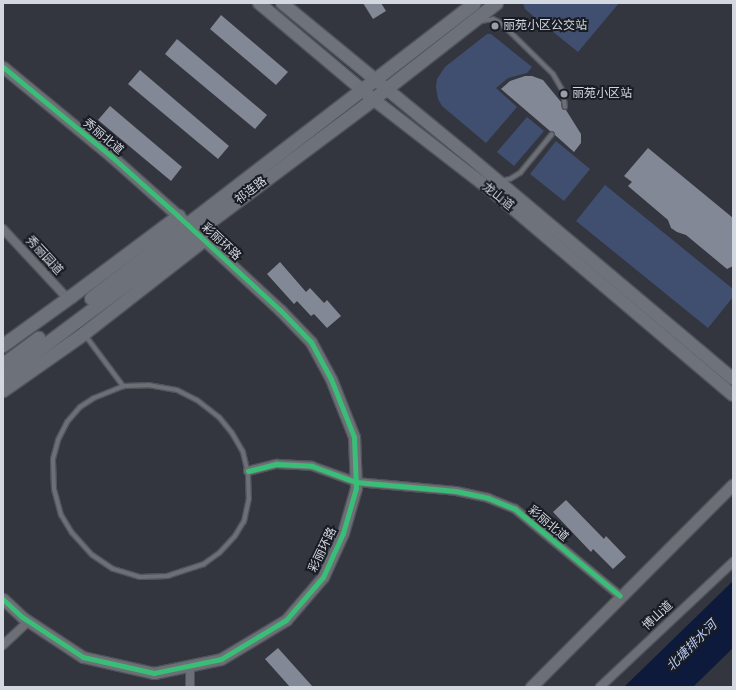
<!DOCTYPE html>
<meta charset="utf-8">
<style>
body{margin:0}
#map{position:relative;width:736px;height:690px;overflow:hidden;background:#33363e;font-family:"Source Serif 4","Noto Sans SC",serif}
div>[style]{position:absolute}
.green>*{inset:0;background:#404f6f}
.water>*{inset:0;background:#0d1a3b}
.building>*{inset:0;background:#828895}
.roads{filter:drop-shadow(1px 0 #50545a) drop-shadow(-1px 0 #50545a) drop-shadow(0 1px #50545a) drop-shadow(0 -1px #50545a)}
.service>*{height:4px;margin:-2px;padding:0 2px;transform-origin:2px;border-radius:2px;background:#6c6f76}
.minor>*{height:8px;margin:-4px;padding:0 4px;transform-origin:4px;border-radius:4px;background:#6c6f76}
.tertiary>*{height:11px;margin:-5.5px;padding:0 5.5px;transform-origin:5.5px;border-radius:5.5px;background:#6c6f76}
.secondary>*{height:12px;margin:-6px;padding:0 6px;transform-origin:6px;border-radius:6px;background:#6e727a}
.primary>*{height:13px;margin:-6.5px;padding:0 6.5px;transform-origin:6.5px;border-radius:6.5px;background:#6c717a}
.cycleway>*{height:5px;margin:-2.5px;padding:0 2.5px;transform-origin:2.5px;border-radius:2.5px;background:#3abd76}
.dots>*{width:11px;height:11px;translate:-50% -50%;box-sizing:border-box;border:2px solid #191c23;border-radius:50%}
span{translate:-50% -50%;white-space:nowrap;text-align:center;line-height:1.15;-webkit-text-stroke:4px #191c23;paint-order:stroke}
.poi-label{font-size:12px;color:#d2d7e0}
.left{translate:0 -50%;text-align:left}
.street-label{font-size:12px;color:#d2d7e0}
.water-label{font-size:13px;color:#b7cbf5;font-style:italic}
.frame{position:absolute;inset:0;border:4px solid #d2d7e0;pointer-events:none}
</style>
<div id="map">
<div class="green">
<i style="clip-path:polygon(523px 3px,619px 3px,578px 52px,532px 15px,525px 9px)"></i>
<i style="clip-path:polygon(487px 34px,491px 34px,532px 67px,527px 73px,508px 78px,496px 88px,517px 107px,486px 143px,442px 106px,438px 99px,436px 87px,437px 79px,445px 67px)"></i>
<i style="clip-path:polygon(527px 117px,544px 131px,514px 166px,497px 152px)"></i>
<i style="clip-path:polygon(556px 141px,590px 169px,564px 201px,530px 174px)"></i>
<i style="clip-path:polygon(605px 185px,733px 289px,733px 297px,708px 328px,576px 221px)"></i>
</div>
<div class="water">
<i style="clip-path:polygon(733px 581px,733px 648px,693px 687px,624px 687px)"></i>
</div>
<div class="building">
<i style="clip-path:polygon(363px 3px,381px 3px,386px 11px,373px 19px)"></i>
<i style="clip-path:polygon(221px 15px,288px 72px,276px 85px,210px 29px)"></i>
<i style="clip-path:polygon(177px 39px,267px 115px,255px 129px,165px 54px)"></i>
<i style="clip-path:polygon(140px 70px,229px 146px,218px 159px,128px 84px)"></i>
<i style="clip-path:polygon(525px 76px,532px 76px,543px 80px,561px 102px,562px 109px,566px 110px,581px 134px,581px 143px,574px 152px,555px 135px,554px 132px,550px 131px,501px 89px,510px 81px)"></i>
<i style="clip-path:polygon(110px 106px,182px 167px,171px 181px,98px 120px)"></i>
<i style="clip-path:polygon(648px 148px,733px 218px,733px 266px,727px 269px,686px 235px,677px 232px,671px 228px,668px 220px,628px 186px,632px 182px,624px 176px)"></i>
<i style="clip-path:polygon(280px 262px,306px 292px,310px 288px,324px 303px,327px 300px,341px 316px,327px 328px,314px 314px,311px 316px,297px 301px,294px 304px,267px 274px)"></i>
<i style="clip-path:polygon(566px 500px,604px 539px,606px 536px,626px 557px,613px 569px,593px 549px,591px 552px,553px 512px)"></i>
<i style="clip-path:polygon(278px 648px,313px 687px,290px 687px,265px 659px)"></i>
</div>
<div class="roads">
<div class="service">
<i style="left:481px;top:21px;width:12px;rotate:-9deg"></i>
<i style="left:493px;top:19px;width:9px;rotate:27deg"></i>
<i style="left:501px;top:23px;width:73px;rotate:44.4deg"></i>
<i style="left:553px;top:74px;width:20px;rotate:60deg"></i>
<i style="left:563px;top:91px;width:16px;rotate:83deg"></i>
<i style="left:501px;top:181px;width:9px;rotate:-13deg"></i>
<i style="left:510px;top:179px;width:12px;rotate:-31deg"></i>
<i style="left:520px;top:173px;width:50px;rotate:-50.6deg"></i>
<i style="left:85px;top:335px;width:64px;rotate:53.3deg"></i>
<i style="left:148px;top:385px;width:29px;rotate:10deg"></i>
<i style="left:177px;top:390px;width:22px;rotate:27deg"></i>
<i style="left:197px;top:400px;width:28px;rotate:38deg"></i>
<i style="left:219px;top:417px;width:21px;rotate:51deg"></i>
<i style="left:232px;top:433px;width:22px;rotate:60deg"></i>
<i style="left:243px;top:452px;width:23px;rotate:77deg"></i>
<i style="left:248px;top:474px;width:24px;rotate:88deg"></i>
<i style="left:249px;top:498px;width:24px;rotate:102deg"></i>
<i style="left:244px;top:521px;width:17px;rotate:121deg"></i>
<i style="left:235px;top:536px;width:23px;rotate:133deg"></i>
<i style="left:219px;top:553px;width:19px;rotate:144deg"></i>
<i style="left:204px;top:564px;width:38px;rotate:162deg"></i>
<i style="left:168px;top:576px;width:28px;rotate:178deg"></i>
<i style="left:140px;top:577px;width:28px;rotate:-163deg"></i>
<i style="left:113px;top:569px;width:25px;rotate:-146deg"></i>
<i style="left:92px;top:555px;width:30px;rotate:-132deg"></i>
<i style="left:72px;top:533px;width:21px;rotate:-121deg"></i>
<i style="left:61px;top:515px;width:27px;rotate:-105deg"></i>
<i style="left:54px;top:489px;width:30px;rotate:-92deg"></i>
<i style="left:53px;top:459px;width:20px;rotate:-75deg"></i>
<i style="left:58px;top:440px;width:20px;rotate:-63deg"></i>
<i style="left:67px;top:422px;width:20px;rotate:-49deg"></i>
<i style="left:80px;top:407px;width:17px;rotate:-33deg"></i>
<i style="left:94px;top:398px;width:31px;rotate:-22deg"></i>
<i style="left:123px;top:386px;width:25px;rotate:-2deg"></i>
</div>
<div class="minor">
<i style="left:3px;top:229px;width:96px;rotate:47.1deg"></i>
<i style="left:248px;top:471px;width:30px;rotate:-14deg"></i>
<i style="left:277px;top:464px;width:35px;rotate:3deg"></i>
<i style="left:312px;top:466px;width:47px;rotate:20deg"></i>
<i style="left:356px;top:482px;width:100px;rotate:5.1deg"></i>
<i style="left:456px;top:491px;width:33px;rotate:12deg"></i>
<i style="left:488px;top:498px;width:29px;rotate:22deg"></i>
<i style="left:515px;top:509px;width:136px;rotate:39.6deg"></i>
<i style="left:3px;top:645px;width:35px;rotate:-43deg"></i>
<i style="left:190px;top:666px;width:21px;rotate:90deg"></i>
<i style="left:600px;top:687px;width:183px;rotate:-43.2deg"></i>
</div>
<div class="tertiary">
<i style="left:3px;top:67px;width:140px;rotate:39.5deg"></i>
<i style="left:111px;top:156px;width:98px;rotate:41.7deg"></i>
<i style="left:3px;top:599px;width:26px;rotate:43deg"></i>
<i style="left:22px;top:617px;width:73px;rotate:33.3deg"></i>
<i style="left:83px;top:657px;width:73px;rotate:12.7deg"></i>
<i style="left:154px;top:673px;width:68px;rotate:-11.8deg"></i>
<i style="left:221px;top:659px;width:76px;rotate:-31deg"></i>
<i style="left:286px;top:620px;width:57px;rotate:-49.3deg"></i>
<i style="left:323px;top:577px;width:48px;rotate:-65.6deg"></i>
<i style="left:343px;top:533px;width:47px;rotate:-73.9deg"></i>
<i style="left:356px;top:488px;width:51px;rotate:-92.2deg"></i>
<i style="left:354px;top:437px;width:62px;rotate:-111.6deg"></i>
<i style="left:331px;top:379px;width:42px;rotate:-118.4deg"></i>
<i style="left:311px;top:342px;width:45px;rotate:-134.1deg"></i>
<i style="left:280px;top:310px;width:112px;rotate:-137.2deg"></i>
<i style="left:531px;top:687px;width:286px;rotate:-45.1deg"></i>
</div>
<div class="secondary">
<i style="left:259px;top:3px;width:149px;rotate:40.1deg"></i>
<i style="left:373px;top:99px;width:157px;rotate:37.7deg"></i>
<i style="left:497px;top:195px;width:309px;rotate:40.3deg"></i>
<i style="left:282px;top:3px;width:238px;rotate:39.4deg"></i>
<i style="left:466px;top:154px;width:349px;rotate:40.1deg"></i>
</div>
<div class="primary">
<i style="left:91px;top:298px;width:483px;rotate:-37.6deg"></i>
<i style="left:3px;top:345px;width:84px;rotate:-35.8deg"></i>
<i style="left:71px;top:296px;width:134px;rotate:-36.8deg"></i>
<i style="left:3px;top:364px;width:44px;rotate:-36.6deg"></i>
<i style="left:3px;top:376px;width:462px;rotate:-36.8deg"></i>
<i style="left:373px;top:99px;width:156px;rotate:-38deg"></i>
<i style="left:3px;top:390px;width:99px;rotate:-35.1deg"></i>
<i style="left:84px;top:333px;width:151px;rotate:-38deg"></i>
</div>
</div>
<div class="cycleway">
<i style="left:3px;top:67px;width:140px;rotate:39.5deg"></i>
<i style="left:111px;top:156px;width:90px;rotate:41.8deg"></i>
<i style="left:178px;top:216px;width:139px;rotate:42.7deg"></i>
<i style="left:280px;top:310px;width:45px;rotate:45.9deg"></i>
<i style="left:311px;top:342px;width:42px;rotate:61.6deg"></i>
<i style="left:331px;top:379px;width:62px;rotate:68.4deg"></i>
<i style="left:354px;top:437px;width:51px;rotate:87.8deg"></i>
<i style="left:356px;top:488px;width:47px;rotate:106.1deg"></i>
<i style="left:343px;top:533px;width:48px;rotate:114.4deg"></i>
<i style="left:323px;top:577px;width:57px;rotate:130.7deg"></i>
<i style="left:286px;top:620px;width:76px;rotate:149deg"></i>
<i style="left:221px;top:659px;width:68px;rotate:168.2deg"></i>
<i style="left:154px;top:673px;width:73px;rotate:-167.3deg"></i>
<i style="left:83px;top:657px;width:73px;rotate:-146.7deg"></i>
<i style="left:22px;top:617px;width:26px;rotate:-137deg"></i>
<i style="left:248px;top:471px;width:30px;rotate:-14deg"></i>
<i style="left:277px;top:464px;width:35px;rotate:3deg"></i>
<i style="left:312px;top:466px;width:47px;rotate:20deg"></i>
<i style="left:356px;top:482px;width:100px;rotate:5.1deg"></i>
<i style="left:456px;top:491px;width:33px;rotate:12deg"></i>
<i style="left:488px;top:498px;width:29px;rotate:22deg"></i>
<i style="left:515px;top:509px;width:136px;rotate:39.6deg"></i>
</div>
<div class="dots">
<i style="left:495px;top:26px;background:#9a9fa7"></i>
<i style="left:564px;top:94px;background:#9a9fa7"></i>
</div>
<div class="poi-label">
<span class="left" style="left:503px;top:26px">丽苑小区公交站</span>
<span class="left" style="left:572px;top:94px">丽苑小区站</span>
</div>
<div class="street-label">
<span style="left:103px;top:137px;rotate:40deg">秀丽北道</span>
<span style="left:251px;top:191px;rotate:-37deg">祁连路</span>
<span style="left:498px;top:197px;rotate:39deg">龙山道</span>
<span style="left:221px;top:242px;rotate:43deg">彩丽环路</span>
<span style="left:44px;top:256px;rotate:47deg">秀丽园道</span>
<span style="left:548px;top:524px;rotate:40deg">彩丽北道</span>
<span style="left:323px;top:550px;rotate:-64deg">彩丽环路</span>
<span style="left:658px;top:616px;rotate:-43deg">博山道</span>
</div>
<div class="water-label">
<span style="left:692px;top:646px;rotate:-45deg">北塘排水河</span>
</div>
<div class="frame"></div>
</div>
